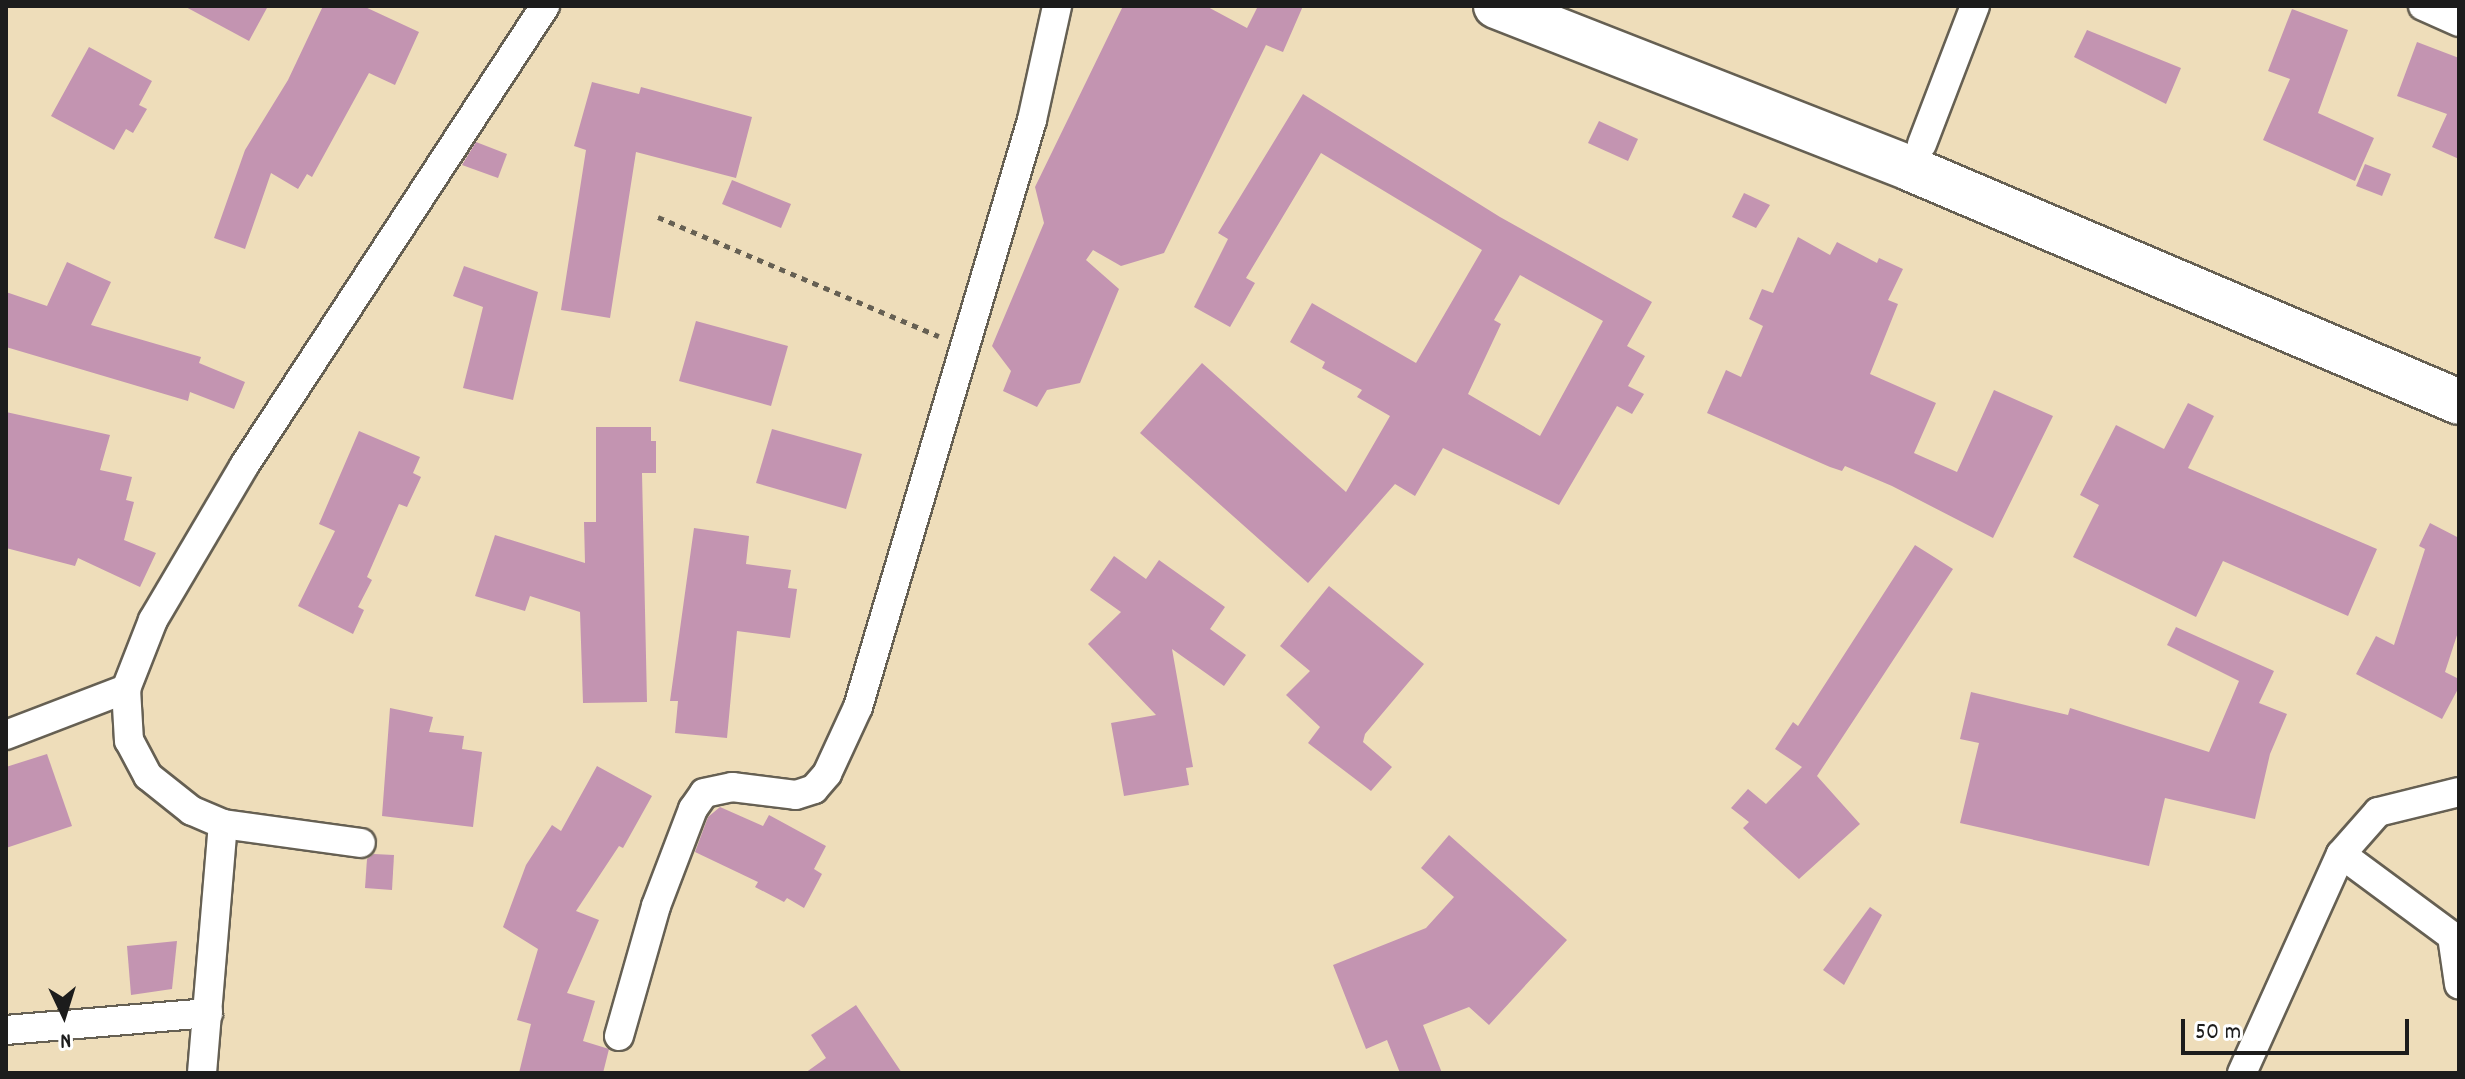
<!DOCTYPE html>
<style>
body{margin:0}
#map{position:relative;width:2465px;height:1079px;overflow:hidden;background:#eeddba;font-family:Dekko,sans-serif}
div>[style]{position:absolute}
.building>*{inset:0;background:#c394b1}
.path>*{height:5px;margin-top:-2.5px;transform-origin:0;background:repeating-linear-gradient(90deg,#666053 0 6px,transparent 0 12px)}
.roads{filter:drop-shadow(2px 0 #666053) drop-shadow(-2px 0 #666053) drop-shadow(0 2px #666053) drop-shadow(0 -2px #666053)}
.street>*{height:28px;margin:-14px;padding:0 14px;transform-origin:14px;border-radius:14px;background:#fff}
.primary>*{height:44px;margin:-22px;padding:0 22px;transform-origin:22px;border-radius:22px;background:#fff}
span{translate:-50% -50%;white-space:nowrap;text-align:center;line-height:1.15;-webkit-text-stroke:6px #fff;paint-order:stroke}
.frame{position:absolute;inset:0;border:8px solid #1c1c1c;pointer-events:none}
.north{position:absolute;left:24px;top:975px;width:80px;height:80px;-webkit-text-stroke:6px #fff;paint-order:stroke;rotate:176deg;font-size:22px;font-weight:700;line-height:32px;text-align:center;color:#1c1c1c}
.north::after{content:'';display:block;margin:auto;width:28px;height:36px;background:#1c1c1c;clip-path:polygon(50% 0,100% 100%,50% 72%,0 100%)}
.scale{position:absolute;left:2181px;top:1019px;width:228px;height:36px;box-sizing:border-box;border:4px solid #1c1c1c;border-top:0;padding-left:10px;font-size:24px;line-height:28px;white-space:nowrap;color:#1c1c1c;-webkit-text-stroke:6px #fff;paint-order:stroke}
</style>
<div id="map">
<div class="building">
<i style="clip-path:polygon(184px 6px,268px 6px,249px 41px)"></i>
<i style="clip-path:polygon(323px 6px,363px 6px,419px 32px,395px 85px,369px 73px,312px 177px,307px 174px,298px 189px,271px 173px,245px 249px,214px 238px,245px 150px,288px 80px)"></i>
<i style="clip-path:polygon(1123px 6px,1206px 6px,1247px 28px,1258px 6px,1303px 6px,1283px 52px,1266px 45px,1164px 253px,1121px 266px,1093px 250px,1086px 260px,1119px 289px,1080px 383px,1047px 390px,1037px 407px,1003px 391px,1011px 371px,992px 346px,1044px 223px,1035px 187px)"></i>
<i style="clip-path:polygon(2292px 9px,2348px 30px,2318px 113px,2374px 138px,2355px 181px,2263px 140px,2290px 79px,2268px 71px)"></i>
<i style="clip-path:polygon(2087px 30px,2181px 68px,2166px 104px,2074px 57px)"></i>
<i style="clip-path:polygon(2417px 42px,2459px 58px,2459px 159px,2432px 147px,2447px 114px,2397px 96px)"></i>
<i style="clip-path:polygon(89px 47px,152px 81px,139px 105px,147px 109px,133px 133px,126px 129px,114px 150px,51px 116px)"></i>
<i style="clip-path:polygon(592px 82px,639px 94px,641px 87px,752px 117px,736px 178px,636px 152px,610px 318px,561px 310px,586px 150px,574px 146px)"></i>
<i style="clip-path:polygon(evenodd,1303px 94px,1500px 217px,1652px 302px,1627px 346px,1645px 356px,1628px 386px,1644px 394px,1632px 414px,1617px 406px,1559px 505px,1443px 448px,1415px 496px,1395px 484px,1308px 583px,1140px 433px,1202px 363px,1346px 492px,1390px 416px,1357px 397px,1362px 390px,1322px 368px,1325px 362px,1290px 342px,1312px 303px,1416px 363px,1482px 250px,1321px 153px,1246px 278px,1255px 283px,1230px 327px,1194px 307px,1228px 239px,1218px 233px,1303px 94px,1520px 275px,1603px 321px,1540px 436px,1468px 394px,1501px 324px,1494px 320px,1520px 275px)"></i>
<i style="clip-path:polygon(1599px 121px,1638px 139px,1628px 161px,1588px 143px)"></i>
<i style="clip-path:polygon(476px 142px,507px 154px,498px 178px,462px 165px)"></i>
<i style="clip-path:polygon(2365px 164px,2391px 174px,2382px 196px,2356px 186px)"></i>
<i style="clip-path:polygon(732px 180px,791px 204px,781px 228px,722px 204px)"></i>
<i style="clip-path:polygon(1744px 193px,1770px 205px,1756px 228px,1732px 217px)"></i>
<i style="clip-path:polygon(1798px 237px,1830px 255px,1837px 242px,1877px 263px,1879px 258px,1903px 269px,1888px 300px,1898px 304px,1870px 374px,1936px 403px,1914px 453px,1957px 472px,1994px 390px,2053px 416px,1993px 538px,1892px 486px,1845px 466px,1842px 471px,1830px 467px,1707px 413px,1726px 370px,1741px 377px,1763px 326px,1749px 319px,1762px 289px,1773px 293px)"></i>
<i style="clip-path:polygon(67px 262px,111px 282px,91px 325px,201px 357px,199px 363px,245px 382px,234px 409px,190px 392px,188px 401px,6px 347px,6px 292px,47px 306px)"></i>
<i style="clip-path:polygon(464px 266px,538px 292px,513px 400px,463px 388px,483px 307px,453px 296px)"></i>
<i style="clip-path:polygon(696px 321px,788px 346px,771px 406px,679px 381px)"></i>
<i style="clip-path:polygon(2188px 403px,2214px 416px,2188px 468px,2377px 549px,2348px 616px,2223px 561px,2196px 617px,2073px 557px,2099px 505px,2080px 495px,2116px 425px,2164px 449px)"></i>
<i style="clip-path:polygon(6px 412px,110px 435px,100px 470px,132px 477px,126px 500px,134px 502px,124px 540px,156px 553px,140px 587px,78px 558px,75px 566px,6px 548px)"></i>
<i style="clip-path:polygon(596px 427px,651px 427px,651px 441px,656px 441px,656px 473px,642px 473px,647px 702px,583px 703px,580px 612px,530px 596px,525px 611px,475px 596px,495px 535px,585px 563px,584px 522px,596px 522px)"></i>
<i style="clip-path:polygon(772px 429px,862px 454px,846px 509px,756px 483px)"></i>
<i style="clip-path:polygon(359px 431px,420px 457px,413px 473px,421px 477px,407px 507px,399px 504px,367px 577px,372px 580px,358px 607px,364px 610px,353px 634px,298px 606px,335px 531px,319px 524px)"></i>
<i style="clip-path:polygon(2430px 523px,2459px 538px,2459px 629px,2445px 672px,2459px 679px,2459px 687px,2442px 719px,2356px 674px,2376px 636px,2394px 645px,2425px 549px,2419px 546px)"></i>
<i style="clip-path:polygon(694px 528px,749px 536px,746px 564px,791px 570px,788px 588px,797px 589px,790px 638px,737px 631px,727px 738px,675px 733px,678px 701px,670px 701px)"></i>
<i style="clip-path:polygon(1915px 545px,1953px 569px,1817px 776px,1860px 824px,1799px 879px,1743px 828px,1749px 822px,1731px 808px,1748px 789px,1766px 804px,1802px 767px,1775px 749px,1793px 722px,1798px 726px)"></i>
<i style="clip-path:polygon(1114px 556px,1146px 579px,1159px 560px,1225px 607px,1210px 629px,1246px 655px,1224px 686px,1172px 649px,1193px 767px,1186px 768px,1189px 785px,1124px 796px,1111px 723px,1156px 715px,1088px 644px,1121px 612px,1090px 590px)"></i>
<i style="clip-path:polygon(1329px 586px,1424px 664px,1365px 734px,1363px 742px,1392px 767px,1371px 791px,1308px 743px,1320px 727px,1286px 695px,1310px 671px,1280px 646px)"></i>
<i style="clip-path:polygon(2176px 627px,2274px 671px,2259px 703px,2287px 714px,2270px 754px,2255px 819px,2165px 798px,2149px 866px,1960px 823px,1979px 743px,1960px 739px,1971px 692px,2068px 715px,2070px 708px,2209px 752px,2239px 681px,2167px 645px)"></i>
<i style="clip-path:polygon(390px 708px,433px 717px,429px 732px,464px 736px,462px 749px,482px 752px,473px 827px,382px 816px)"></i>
<i style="clip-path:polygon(47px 754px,72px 826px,6px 848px,6px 767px)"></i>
<i style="clip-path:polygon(597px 766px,652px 796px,623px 848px,619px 846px,576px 911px,599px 920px,567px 993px,595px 1001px,583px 1041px,609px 1049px,603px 1073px,519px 1073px,531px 1024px,517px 1020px,538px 949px,503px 927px,526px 865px,552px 825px,561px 831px)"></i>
<i style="clip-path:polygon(720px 807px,763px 826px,769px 815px,826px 846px,814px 869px,822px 874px,804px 908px,787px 898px,784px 902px,755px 887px,758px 882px,695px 852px,708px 817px)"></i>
<i style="clip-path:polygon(1449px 835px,1567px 940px,1489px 1025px,1469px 1007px,1423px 1025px,1442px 1073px,1400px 1073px,1387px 1040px,1366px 1049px,1333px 965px,1426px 928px,1454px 897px,1421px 868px)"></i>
<i style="clip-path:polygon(374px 854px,394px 855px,392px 890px,365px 888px,367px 859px)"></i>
<i style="clip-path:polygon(1870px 907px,1882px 915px,1844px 985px,1823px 970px)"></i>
<i style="clip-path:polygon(177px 941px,172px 989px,131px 995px,127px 946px)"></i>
<i style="clip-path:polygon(856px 1005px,902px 1073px,805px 1073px,826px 1058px,811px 1035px)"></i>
</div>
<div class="path">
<i style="left:658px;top:217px;width:305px;rotate:23deg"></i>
</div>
<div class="roads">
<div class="street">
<i style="left:2423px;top:6px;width:39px;rotate:24deg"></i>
<i style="left:1922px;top:144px;width:148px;rotate:-69deg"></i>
<i style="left:6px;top:735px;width:129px;rotate:-21deg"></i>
<i style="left:223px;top:824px;width:139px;rotate:7.8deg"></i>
<i style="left:2341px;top:854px;width:138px;rotate:36.5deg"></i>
<i style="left:2452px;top:936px;width:49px;rotate:81.7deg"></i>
<i style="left:6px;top:1030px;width:203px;rotate:-4.8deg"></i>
<i style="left:619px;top:1036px;width:135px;rotate:-74.1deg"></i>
<i style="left:656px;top:906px;width:104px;rotate:-69.1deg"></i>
<i style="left:693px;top:809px;width:19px;rotate:-55deg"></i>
<i style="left:704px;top:793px;width:29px;rotate:-12deg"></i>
<i style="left:732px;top:787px;width:64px;rotate:7.1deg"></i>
<i style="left:796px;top:795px;width:19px;rotate:-18deg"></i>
<i style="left:814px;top:789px;width:20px;rotate:-49deg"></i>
<i style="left:827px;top:774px;width:74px;rotate:-65.2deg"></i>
<i style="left:858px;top:707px;width:612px;rotate:-73.49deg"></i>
<i style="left:1032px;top:120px;width:117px;rotate:-77.6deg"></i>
<i style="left:202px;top:1073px;width:250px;rotate:-85.2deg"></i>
<i style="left:223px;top:824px;width:34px;rotate:-157deg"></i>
<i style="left:192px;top:811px;width:56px;rotate:-141.5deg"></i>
<i style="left:148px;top:776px;width:40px;rotate:-118deg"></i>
<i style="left:129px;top:741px;width:52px;rotate:-93.3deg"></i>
<i style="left:126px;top:689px;width:74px;rotate:-68.6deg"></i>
<i style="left:153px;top:620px;width:179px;rotate:-59.4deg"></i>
<i style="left:244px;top:466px;width:550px;rotate:-56.8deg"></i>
<i style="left:2242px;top:1073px;width:240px;rotate:-65.7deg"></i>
<i style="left:2341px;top:854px;width:56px;rotate:-48.6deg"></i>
<i style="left:2378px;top:812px;width:83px;rotate:-13.9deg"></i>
</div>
<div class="primary">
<i style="left:1496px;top:6px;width:446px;rotate:21.4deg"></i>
<i style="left:1911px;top:169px;width:595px;rotate:23.03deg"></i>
</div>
</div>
<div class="frame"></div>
<div class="north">N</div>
<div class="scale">50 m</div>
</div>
